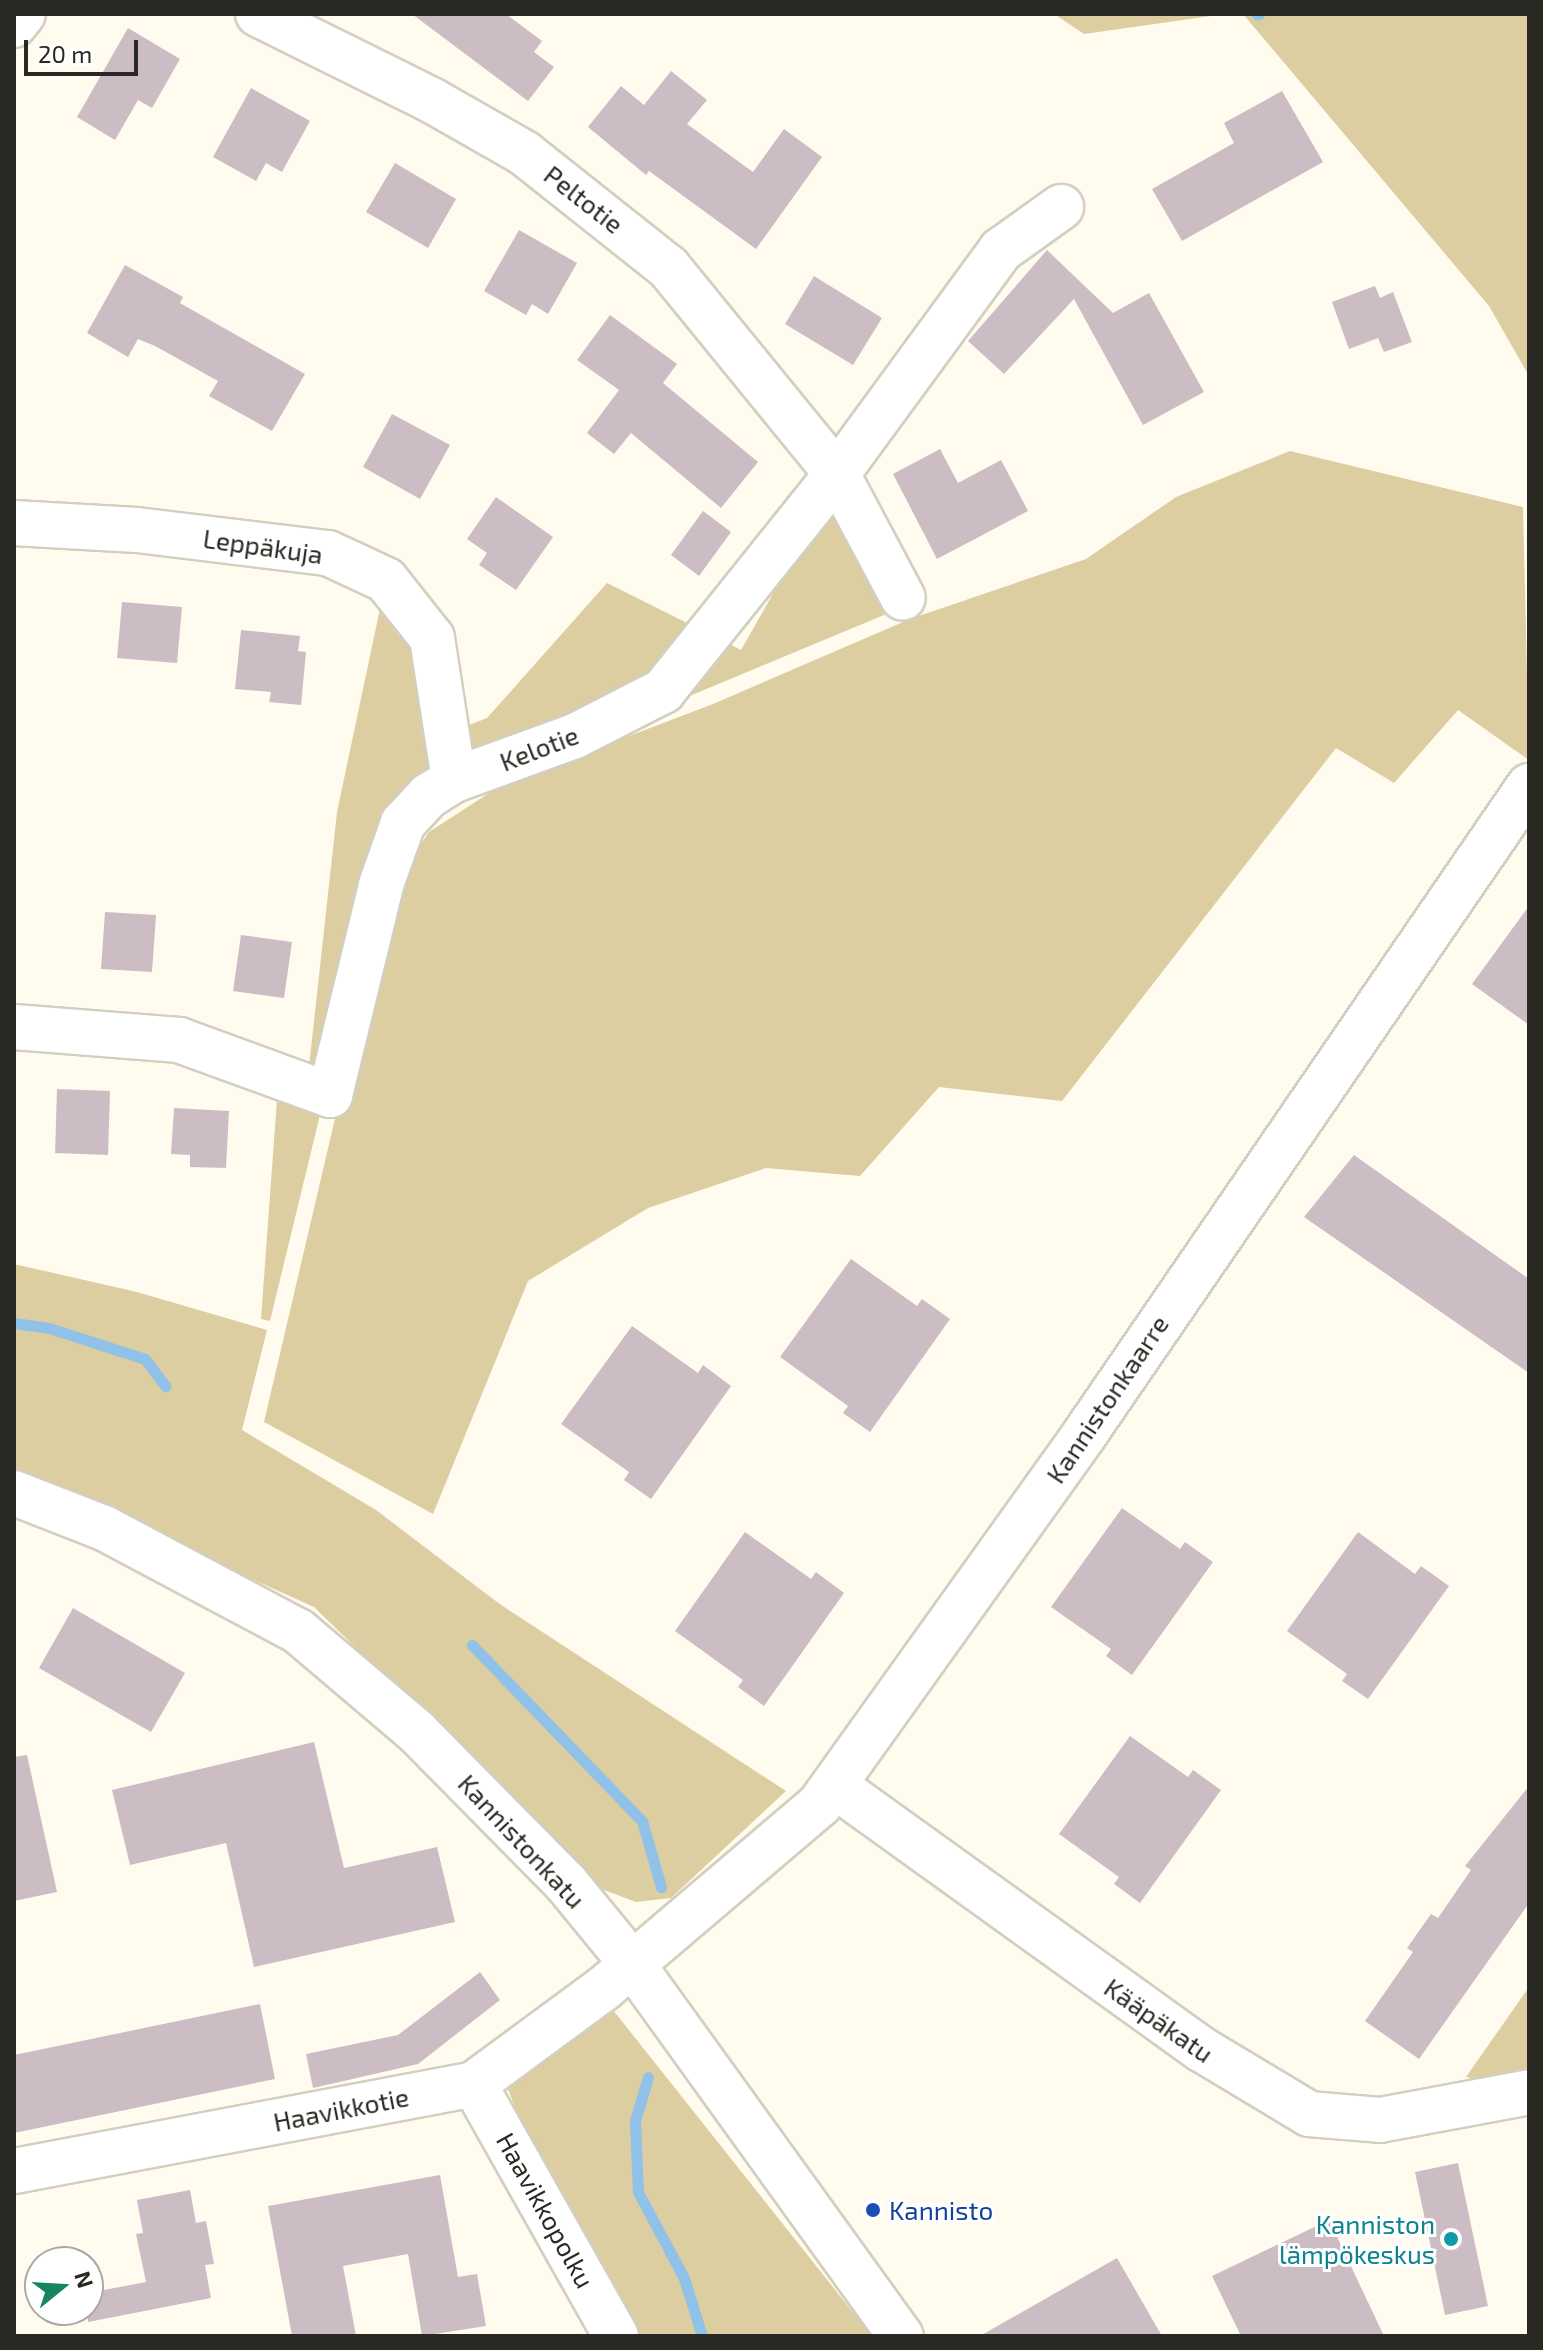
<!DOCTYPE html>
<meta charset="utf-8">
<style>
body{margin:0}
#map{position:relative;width:1543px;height:2350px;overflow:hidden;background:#fffbef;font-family:"Exo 2",sans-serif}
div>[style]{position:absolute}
.green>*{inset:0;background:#dccea0}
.stream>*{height:11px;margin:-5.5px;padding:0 5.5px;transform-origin:5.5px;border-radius:5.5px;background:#90c1e8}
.building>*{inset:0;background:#ccbdc4}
.roads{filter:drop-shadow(2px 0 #d3cfc0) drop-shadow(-2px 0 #d3cfc0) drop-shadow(0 2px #d3cfc0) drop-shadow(0 -2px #d3cfc0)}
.minor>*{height:44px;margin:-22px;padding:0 22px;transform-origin:22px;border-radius:22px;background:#fff}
.dots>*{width:22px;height:22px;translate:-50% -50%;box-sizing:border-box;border:4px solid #fff;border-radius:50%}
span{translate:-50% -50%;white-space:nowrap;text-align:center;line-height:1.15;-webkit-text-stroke:6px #fff;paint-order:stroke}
.street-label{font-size:26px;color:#292822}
.transit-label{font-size:26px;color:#164399}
.left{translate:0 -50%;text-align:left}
.culture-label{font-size:26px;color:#0d838f}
.right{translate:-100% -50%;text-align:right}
.frame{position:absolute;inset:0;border:16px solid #292822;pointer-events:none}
.north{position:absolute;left:24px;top:2246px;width:80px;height:80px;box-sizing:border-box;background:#fff;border:2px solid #a9a9a7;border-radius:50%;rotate:72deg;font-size:22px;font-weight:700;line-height:32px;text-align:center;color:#292822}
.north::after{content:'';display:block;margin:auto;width:28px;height:36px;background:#168562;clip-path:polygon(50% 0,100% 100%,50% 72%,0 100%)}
.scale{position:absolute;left:24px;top:40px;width:114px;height:36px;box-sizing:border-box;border:4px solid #292822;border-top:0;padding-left:10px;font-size:24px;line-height:28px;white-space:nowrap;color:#292822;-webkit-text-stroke:6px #fff;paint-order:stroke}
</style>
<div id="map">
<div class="green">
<i style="clip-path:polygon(1054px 14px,1225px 14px,1084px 34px)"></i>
<i style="clip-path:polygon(1243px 14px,1529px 14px,1529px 376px,1489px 306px)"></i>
<i style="clip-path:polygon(1290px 451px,1523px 507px,1529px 760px,1458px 710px,1394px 783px,1336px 748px,1062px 1101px,939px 1087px,860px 1176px,766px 1168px,648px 1208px,528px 1281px,433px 1514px,264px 1422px,388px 892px,429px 832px,503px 784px,713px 704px,910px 619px,1086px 559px,1176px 497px)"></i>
<i style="clip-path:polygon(836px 483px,901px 608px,586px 739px,418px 819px,378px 876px,270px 1321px,261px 1319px,278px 1086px,306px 1094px,337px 812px,385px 585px,462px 728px,487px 718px,607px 583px,741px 650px)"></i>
<i style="clip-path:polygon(14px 1264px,137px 1292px,267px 1330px,242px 1430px,376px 1510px,501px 1605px,786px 1791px,671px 1898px,636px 1902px,604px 1890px,314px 1607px,14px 1472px)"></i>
<i style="clip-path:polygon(1529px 1987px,1529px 2070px,1481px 2080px,1466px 2077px)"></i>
<i style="clip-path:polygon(613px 2010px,871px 2335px,871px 2336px,628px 2336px,539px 2171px,506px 2084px)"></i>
</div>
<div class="stream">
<i style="left:1257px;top:14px;width:2px"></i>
<i style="left:14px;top:1323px;width:35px;rotate:8deg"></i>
<i style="left:49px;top:1328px;width:101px;rotate:17.9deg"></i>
<i style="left:145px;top:1359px;width:34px;rotate:53deg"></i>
<i style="left:472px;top:1645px;width:245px;rotate:46deg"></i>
<i style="left:642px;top:1821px;width:69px;rotate:73.9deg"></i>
<i style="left:648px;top:2077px;width:46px;rotate:106.5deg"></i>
<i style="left:635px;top:2121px;width:71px;rotate:87.6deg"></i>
<i style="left:638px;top:2192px;width:98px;rotate:61.9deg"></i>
<i style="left:684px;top:2278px;width:61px;rotate:72.8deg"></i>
</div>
<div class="building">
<i style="clip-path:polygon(412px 14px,506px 14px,542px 41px,534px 52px,554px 67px,528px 101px)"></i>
<i style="clip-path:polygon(128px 28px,180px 59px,152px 108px,138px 100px,115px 140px,77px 117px)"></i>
<i style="clip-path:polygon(671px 71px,707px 100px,687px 124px,753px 172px,784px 129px,822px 157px,756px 249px,649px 171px,646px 175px,588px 127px,621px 86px,644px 105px)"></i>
<i style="clip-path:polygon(251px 88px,310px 121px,282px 172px,266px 163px,256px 181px,213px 157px)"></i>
<i style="clip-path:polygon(1282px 91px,1323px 162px,1182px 241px,1152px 189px,1234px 143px,1224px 123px)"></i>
<i style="clip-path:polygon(395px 163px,456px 199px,428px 248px,366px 212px)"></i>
<i style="clip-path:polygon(519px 230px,577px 263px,548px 314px,532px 304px,526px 315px,484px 291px)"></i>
<i style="clip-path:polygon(1047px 250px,1113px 313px,1149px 293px,1204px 392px,1143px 425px,1074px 299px,1004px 374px,968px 341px)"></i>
<i style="clip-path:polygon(125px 265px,183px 297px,180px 303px,305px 374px,272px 431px,209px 396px,218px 381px,155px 346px,138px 339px,128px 357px,87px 333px)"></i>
<i style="clip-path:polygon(814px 276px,882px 318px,853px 365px,785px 324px)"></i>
<i style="clip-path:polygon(1375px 286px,1380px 298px,1393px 292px,1412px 342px,1384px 352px,1378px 338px,1349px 349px,1332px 302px)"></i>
<i style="clip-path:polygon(610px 315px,677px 364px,663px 383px,758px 462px,721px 508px,631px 433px,614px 454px,587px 433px,619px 390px,577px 360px)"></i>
<i style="clip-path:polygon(392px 414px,450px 445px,420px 499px,363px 467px)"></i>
<i style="clip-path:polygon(940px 449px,958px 483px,1001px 460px,1028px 511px,937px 559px,893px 474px)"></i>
<i style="clip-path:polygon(496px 497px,553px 537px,516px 590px,479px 565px,487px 553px,467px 539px)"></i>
<i style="clip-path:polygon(703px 511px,731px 532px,699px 576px,671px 555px)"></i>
<i style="clip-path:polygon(122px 602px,182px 607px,177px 663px,117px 658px)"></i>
<i style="clip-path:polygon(241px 630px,300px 636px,298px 651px,306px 652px,301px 705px,269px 702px,271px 692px,235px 689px)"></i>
<i style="clip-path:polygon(1529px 906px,1529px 1025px,1472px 984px)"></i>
<i style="clip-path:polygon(105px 912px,156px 915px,152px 972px,101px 969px)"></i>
<i style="clip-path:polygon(241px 935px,292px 942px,284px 998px,233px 991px)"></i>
<i style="clip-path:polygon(57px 1089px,110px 1091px,108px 1155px,55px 1153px)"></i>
<i style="clip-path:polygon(174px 1108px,229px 1111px,226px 1168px,190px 1167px,190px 1155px,171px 1154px)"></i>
<i style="clip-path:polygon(1354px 1155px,1529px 1279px,1529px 1373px,1304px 1217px)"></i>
<i style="clip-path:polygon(851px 1259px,917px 1306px,922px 1299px,950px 1319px,870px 1432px,843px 1413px,848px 1406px,780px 1357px)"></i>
<i style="clip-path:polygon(632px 1326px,698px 1373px,703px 1365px,731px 1386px,651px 1499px,624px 1480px,629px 1472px,561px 1424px)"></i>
<i style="clip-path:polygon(1122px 1508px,1180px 1549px,1185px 1542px,1213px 1562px,1132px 1675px,1106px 1656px,1111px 1649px,1051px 1607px)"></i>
<i style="clip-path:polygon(745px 1532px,811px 1579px,816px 1572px,844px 1593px,764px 1706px,738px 1687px,743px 1680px,675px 1631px)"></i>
<i style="clip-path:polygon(1358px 1532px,1415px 1574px,1421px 1566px,1449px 1586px,1368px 1699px,1342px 1681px,1347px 1674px,1287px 1631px)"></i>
<i style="clip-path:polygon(73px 1608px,185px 1673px,151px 1732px,39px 1668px)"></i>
<i style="clip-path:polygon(1130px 1736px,1188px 1777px,1193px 1770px,1221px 1790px,1140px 1903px,1114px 1884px,1119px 1877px,1059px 1834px)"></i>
<i style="clip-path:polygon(314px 1742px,344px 1868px,437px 1847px,455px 1922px,254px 1967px,226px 1843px,130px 1865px,112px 1790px)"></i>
<i style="clip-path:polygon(27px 1755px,57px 1892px,14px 1901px,14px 1757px)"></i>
<i style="clip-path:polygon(1529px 1786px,1529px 1903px,1419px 2059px,1365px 2021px,1413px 1952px,1407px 1948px,1431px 1914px,1438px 1918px,1471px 1870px,1465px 1866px)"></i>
<i style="clip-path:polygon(480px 1972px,500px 2000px,418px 2064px,313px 2088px,306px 2054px,398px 2035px)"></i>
<i style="clip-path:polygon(260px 2004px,275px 2079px,14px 2133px,14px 2055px)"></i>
<i style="clip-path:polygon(1458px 2163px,1488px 2306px,1445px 2315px,1415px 2172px)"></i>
<i style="clip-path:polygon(440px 2175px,458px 2277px,477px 2274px,486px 2326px,422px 2336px,408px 2254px,343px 2266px,356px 2336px,292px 2336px,268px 2206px)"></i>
<i style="clip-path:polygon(190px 2190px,196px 2223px,206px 2221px,214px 2264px,205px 2265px,211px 2298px,88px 2322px,88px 2293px,146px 2282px,136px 2234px,143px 2233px,137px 2200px)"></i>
<i style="clip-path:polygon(1329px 2220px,1384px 2336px,1241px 2336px,1212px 2276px)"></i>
<i style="clip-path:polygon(1117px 2258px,1162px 2336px,980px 2336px)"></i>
</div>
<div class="roads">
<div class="minor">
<i style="left:258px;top:14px;width:195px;rotate:26.4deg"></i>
<i style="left:433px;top:101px;width:105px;rotate:29.7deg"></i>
<i style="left:524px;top:153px;width:184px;rotate:38.4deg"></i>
<i style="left:668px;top:267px;width:267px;rotate:50.8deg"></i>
<i style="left:837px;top:474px;width:140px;rotate:62deg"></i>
<i style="left:14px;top:25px;width:14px;rotate:-51deg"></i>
<i style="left:14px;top:523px;width:123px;rotate:3.3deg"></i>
<i style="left:137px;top:530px;width:192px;rotate:6.9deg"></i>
<i style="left:328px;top:553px;width:64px;rotate:25deg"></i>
<i style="left:386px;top:580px;width:74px;rotate:51.6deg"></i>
<i style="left:432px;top:638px;width:144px;rotate:81.2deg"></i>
<i style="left:14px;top:1027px;width:166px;rotate:4.5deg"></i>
<i style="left:179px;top:1040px;width:161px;rotate:20deg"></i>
<i style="left:330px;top:1095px;width:216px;rotate:-76.3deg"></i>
<i style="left:381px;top:885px;width:66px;rotate:-70.5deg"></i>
<i style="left:403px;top:823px;width:37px;rotate:-47deg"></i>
<i style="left:428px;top:796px;width:31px;rotate:-32deg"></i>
<i style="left:454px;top:780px;width:129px;rotate:-20deg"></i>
<i style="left:575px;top:736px;width:99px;rotate:-27.1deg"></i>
<i style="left:663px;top:691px;width:278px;rotate:-51.3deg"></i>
<i style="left:837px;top:474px;width:278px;rotate:-53.8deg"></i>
<i style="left:1001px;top:250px;width:74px;rotate:-35.6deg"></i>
<i style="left:14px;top:1493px;width:97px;rotate:21.3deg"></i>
<i style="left:104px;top:1528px;width:220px;rotate:28deg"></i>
<i style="left:298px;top:1631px;width:156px;rotate:40.3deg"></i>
<i style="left:417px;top:1732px;width:212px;rotate:45.4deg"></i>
<i style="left:566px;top:1883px;width:106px;rotate:50.7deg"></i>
<i style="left:633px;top:1965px;width:458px;rotate:54.2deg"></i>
<i style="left:835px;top:1786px;width:451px;rotate:35.7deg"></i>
<i style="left:1201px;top:2049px;width:126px;rotate:31deg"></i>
<i style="left:1309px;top:2114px;width:71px;rotate:4.8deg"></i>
<i style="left:1380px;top:2120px;width:152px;rotate:-10.6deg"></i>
<i style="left:474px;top:2084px;width:289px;rotate:60.6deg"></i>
<i style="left:14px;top:2171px;width:468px;rotate:-10.7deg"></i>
<i style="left:474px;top:2084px;width:160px;rotate:-36.4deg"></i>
<i style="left:603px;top:1989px;width:285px;rotate:-40.4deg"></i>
<i style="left:820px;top:1804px;width:454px;rotate:-54.4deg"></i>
<i style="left:1084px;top:1435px;width:787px;rotate:-55.56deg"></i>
</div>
</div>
<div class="dots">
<i style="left:873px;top:2210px;background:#1a4fb4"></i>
<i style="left:1451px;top:2239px;background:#0f9aa8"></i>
</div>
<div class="street-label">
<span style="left:584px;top:199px;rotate:38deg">Peltotie</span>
<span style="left:263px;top:546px;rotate:8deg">Leppäkuja</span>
<span style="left:539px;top:748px;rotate:-21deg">Kelotie</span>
<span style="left:1107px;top:1399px;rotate:-56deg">Kannistonkaarre</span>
<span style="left:522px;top:1841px;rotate:47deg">Kannistonkatu</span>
<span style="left:1159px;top:2020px;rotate:35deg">Kääpäkatu</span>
<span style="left:341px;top:2109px;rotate:-11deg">Haavikkotie</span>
<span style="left:546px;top:2210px;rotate:61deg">Haavikkopolku</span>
</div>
<div class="transit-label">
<span class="left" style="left:889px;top:2210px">Kannisto</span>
</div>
<div class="culture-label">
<span class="right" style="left:1435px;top:2239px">Kanniston<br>lämpökeskus</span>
</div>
<div class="frame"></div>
<div class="north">N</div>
<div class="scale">20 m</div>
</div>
